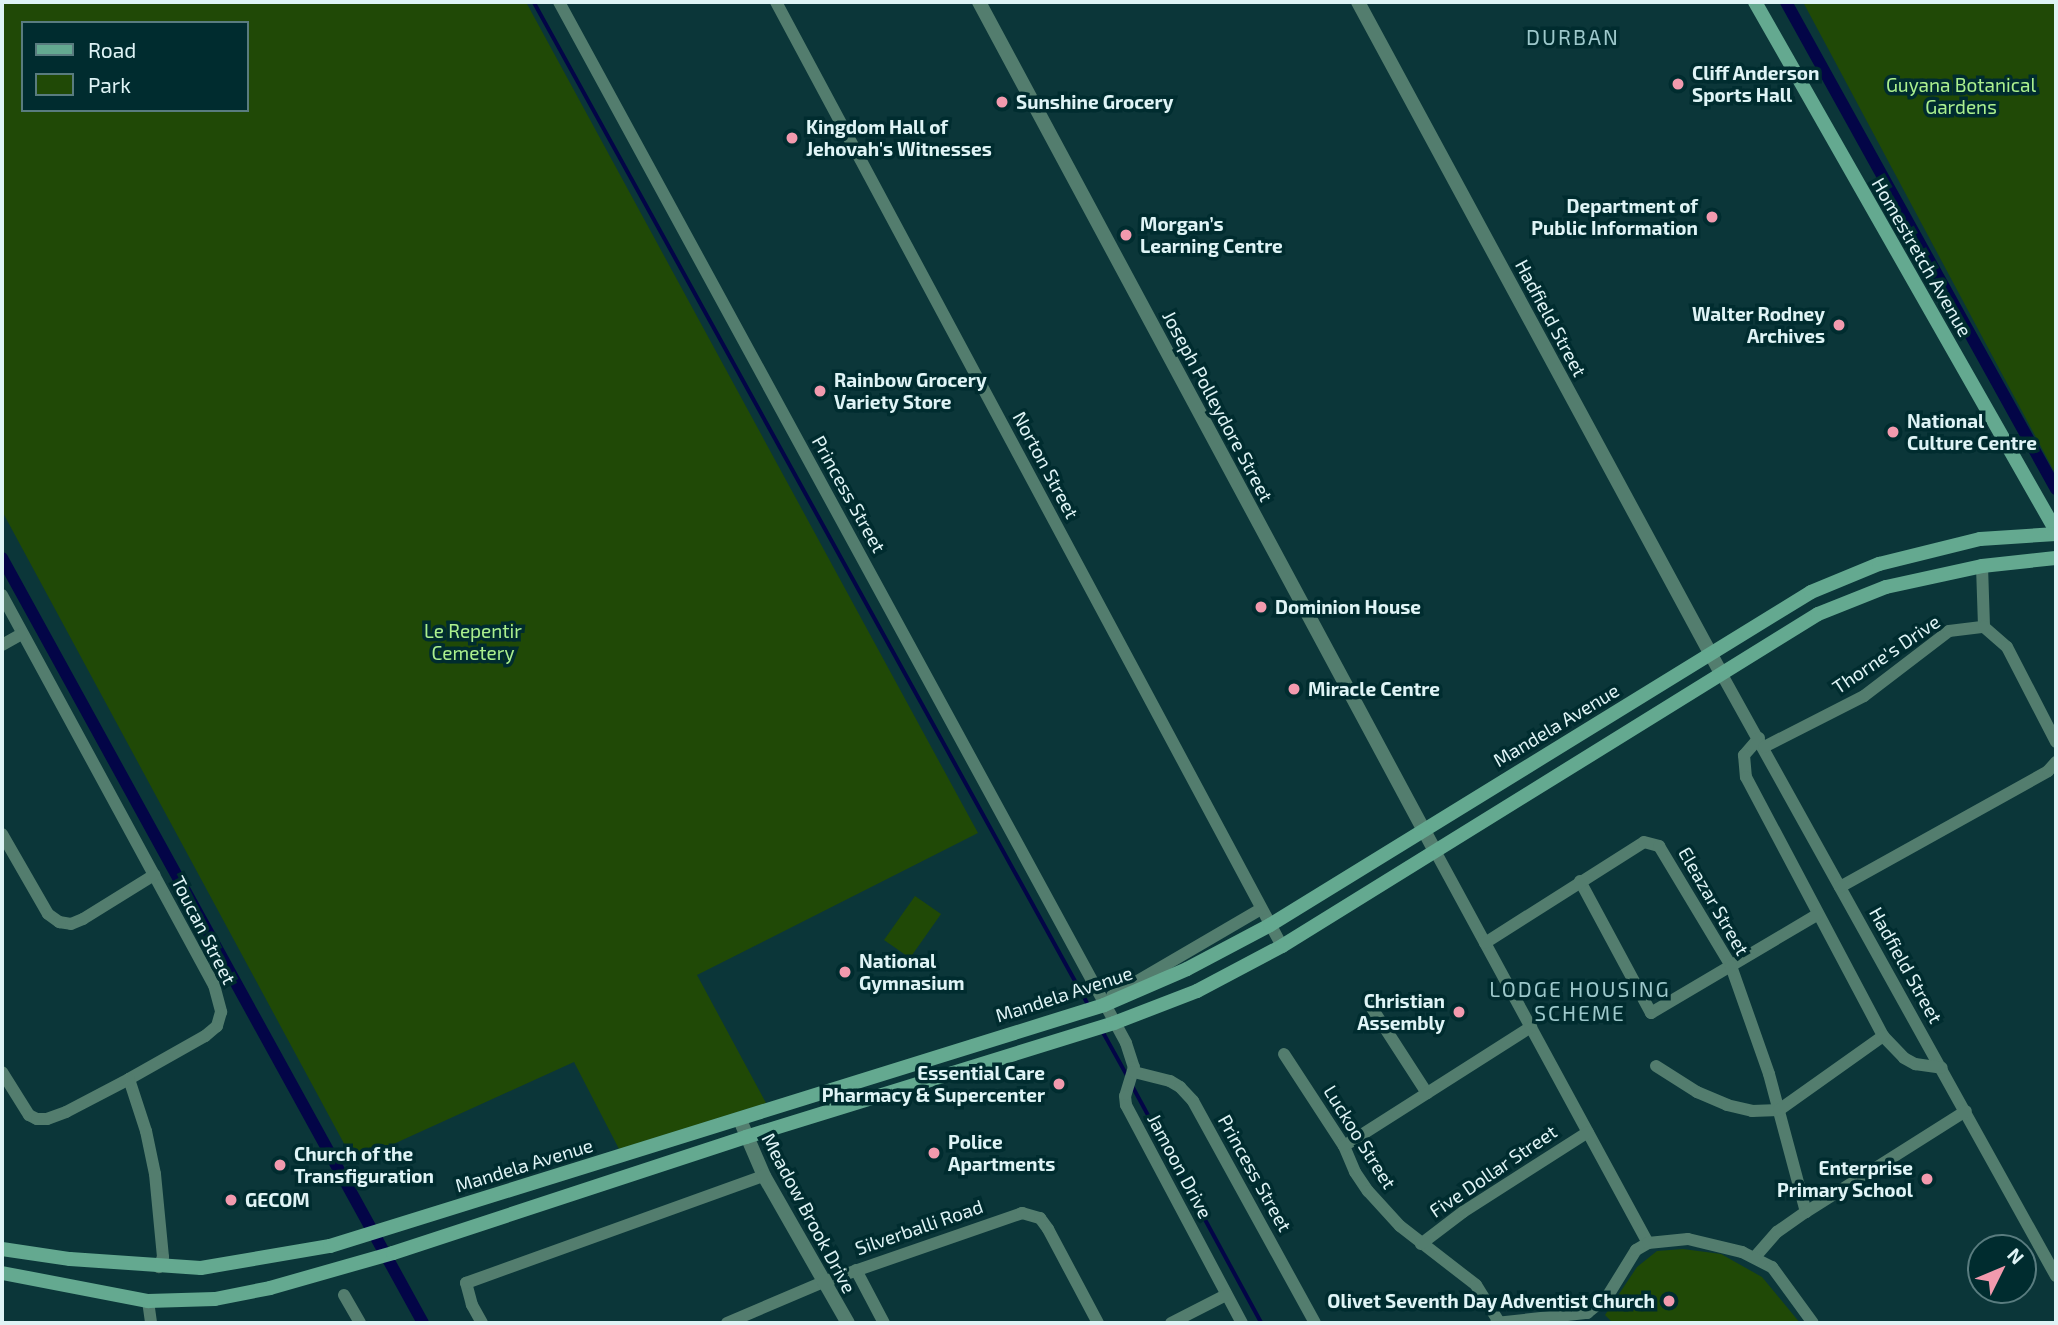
<!DOCTYPE html>
<meta charset="utf-8">
<style>
body{margin:0}
#map{position:relative;width:2058px;height:1325px;overflow:hidden;background:#0b3639;font-family:"Exo 2",sans-serif}
div>[style]{position:absolute}
.green>*{inset:0;background:#204906}
.stream>*{height:3.5px;margin:-1.75px;padding:0 1.75px;transform-origin:1.75px;border-radius:1.75px;background:#030547}
.canal>*{height:12px;margin:-6px;padding:0 6px;transform-origin:6px;border-radius:6px;background:#030547}
.minor>*{height:12px;margin:-6px;padding:0 6px;transform-origin:6px;border-radius:6px;background:#537d6e}
.tertiary>*{height:14px;margin:-7px;padding:0 7px;transform-origin:7px;border-radius:7px;background:#537d6e}
.secondary>*{height:14px;margin:-7px;padding:0 7px;transform-origin:7px;border-radius:7px;background:#64a990}
.dots>*{width:19px;height:19px;translate:-50% -50%;box-sizing:border-box;border:4px solid #002c2f;border-radius:50%}
span{translate:-50% -50%;white-space:nowrap;text-align:center;line-height:1.15;-webkit-text-stroke:7px #002c2f;paint-order:stroke}
.poi-label{font-size:19px;color:#dff4f6;font-weight:700}
.left{translate:0 -50%;text-align:left}
.right{translate:-100% -50%;text-align:right}
.park-label{font-size:19px;color:#abf08e}
.street-label{font-size:19px;color:#dff4f6}
.neighbourhood-label{font-size:21px;color:#9dc8cb;letter-spacing:2px}
.frame{position:absolute;inset:0;border:4px solid #dff4f6;pointer-events:none}
.legend{position:absolute;left:21px;top:21px;width:228px;height:91px;box-sizing:border-box;background:#002c2f;border:2px solid #597c7f;margin:0;padding:9px 12px;list-style:none;font-size:21px;color:#dff4f6}
.legend li{display:flex;align-items:center;gap:14px;height:35px}
.legend b{width:35px;border:2px solid #597c7f}
.north{position:absolute;left:1967px;top:1234px;width:70px;height:70px;box-sizing:border-box;background:#002c2f;border:2px solid #597c7f;border-radius:50%;rotate:47deg;font-size:19px;font-weight:700;line-height:28px;text-align:center;color:#dff4f6}
.north::after{content:'';display:block;margin:auto;width:24px;height:32px;background:#f29aae;clip-path:polygon(50% 0,100% 100%,50% 72%,0 100%)}
</style>
<div id="map">
<div class="green">
<i style="clip-path:polygon(evenodd,2px 2px,526px 2px,978px 833px,697px 975px,766px 1103px,619px 1149px,574px 1062px,354px 1162px,2px 511px,2px 2px,23px 23px,247px 23px,247px 110px,23px 110px,23px 23px)"></i>
<i style="clip-path:polygon(1803px 2px,2056px 2px,2056px 475px,1832px 56px)"></i>
<i style="clip-path:polygon(915px 896px,941px 914px,910px 958px,884px 940px)"></i>
<i style="clip-path:polygon(1683px 1249px,1721px 1254px,1762px 1277px,1800px 1323px,1613px 1323px,1605px 1315px,1637px 1267px,1657px 1251px)"></i>
</div>
<div class="stream">
<i style="left:534px;top:2px;width:1145px;rotate:61.06deg"></i>
<i style="left:1102px;top:1030px;width:51px;rotate:60.9deg"></i>
<i style="left:1132px;top:1085px;width:271px;rotate:61.4deg"></i>
</div>
<div class="canal">
<i style="left:1786px;top:2px;width:557px;rotate:61deg"></i>
<i style="left:2px;top:558px;width:873px;rotate:61.17deg"></i>
</div>
<div class="minor">
<i style="left:559px;top:2px;width:1185px;rotate:61.42deg"></i>
<i style="left:1126px;top:1043px;width:25px;rotate:72deg"></i>
<i style="left:1134px;top:1067px;width:30px;rotate:107deg"></i>
<i style="left:1125px;top:1096px;width:9px;rotate:84deg"></i>
<i style="left:1126px;top:1105px;width:247px;rotate:62deg"></i>
<i style="left:776px;top:2px;width:1071px;rotate:61.81deg"></i>
<i style="left:1982px;top:566px;width:61px;rotate:88.1deg"></i>
<i style="left:2px;top:595px;width:444px;rotate:61.5deg"></i>
<i style="left:214px;top:985px;width:28px;rotate:75deg"></i>
<i style="left:221px;top:1012px;width:15px;rotate:106deg"></i>
<i style="left:217px;top:1026px;width:16px;rotate:140deg"></i>
<i style="left:205px;top:1036px;width:87px;rotate:150.5deg"></i>
<i style="left:129px;top:1079px;width:55px;rotate:71.9deg"></i>
<i style="left:146px;top:1131px;width:44px;rotate:78.2deg"></i>
<i style="left:155px;top:1174px;width:83px;rotate:84.5deg"></i>
<i style="left:163px;top:1257px;width:11px;rotate:112deg"></i>
<i style="left:2px;top:645px;width:23px;rotate:-29deg"></i>
<i style="left:1721px;top:673px;width:690px;rotate:60.95deg"></i>
<i style="left:1759px;top:738px;width:23px;rotate:131deg"></i>
<i style="left:1744px;top:755px;width:22px;rotate:85deg"></i>
<i style="left:1746px;top:777px;width:293px;rotate:62.1deg"></i>
<i style="left:1883px;top:1036px;width:30px;rotate:46deg"></i>
<i style="left:1904px;top:1058px;width:13px;rotate:29deg"></i>
<i style="left:1915px;top:1064px;width:27px;rotate:8deg"></i>
<i style="left:1764px;top:747px;width:112px;rotate:-27deg"></i>
<i style="left:1864px;top:696px;width:107px;rotate:-37.4deg"></i>
<i style="left:1949px;top:631px;width:35px;rotate:-7deg"></i>
<i style="left:1984px;top:627px;width:30px;rotate:41deg"></i>
<i style="left:2007px;top:647px;width:107px;rotate:62.7deg"></i>
<i style="left:2px;top:834px;width:92px;rotate:60.1deg"></i>
<i style="left:48px;top:914px;width:14px;rotate:36deg"></i>
<i style="left:59px;top:922px;width:12px;rotate:9deg"></i>
<i style="left:71px;top:924px;width:13px;rotate:-23deg"></i>
<i style="left:83px;top:919px;width:84px;rotate:-31.8deg"></i>
<i style="left:1434px;top:849px;width:448px;rotate:61.5deg"></i>
<i style="left:1580px;top:881px;width:150px;rotate:61.7deg"></i>
<i style="left:1651px;top:1013px;width:193px;rotate:-30.6deg"></i>
<i style="left:1840px;top:887px;width:238px;rotate:-29.1deg"></i>
<i style="left:2048px;top:771px;width:12px;rotate:-48deg"></i>
<i style="left:1485px;top:943px;width:188px;rotate:-32.4deg"></i>
<i style="left:1644px;top:842px;width:16px;rotate:15deg"></i>
<i style="left:1659px;top:846px;width:140px;rotate:59deg"></i>
<i style="left:1731px;top:966px;width:114px;rotate:70.6deg"></i>
<i style="left:1769px;top:1074px;width:143px;rotate:75deg"></i>
<i style="left:1112px;top:996px;width:173px;rotate:-30.3deg"></i>
<i style="left:1370px;top:1005px;width:105px;rotate:57.1deg"></i>
<i style="left:1284px;top:1054px;width:110px;rotate:56.9deg"></i>
<i style="left:1344px;top:1146px;width:28px;rotate:67deg"></i>
<i style="left:1355px;top:1172px;width:23px;rotate:56deg"></i>
<i style="left:1368px;top:1191px;width:47px;rotate:47.6deg"></i>
<i style="left:1400px;top:1226px;width:96px;rotate:37.8deg"></i>
<i style="left:1476px;top:1285px;width:44px;rotate:58.1deg"></i>
<i style="left:1656px;top:1066px;width:49px;rotate:32.4deg"></i>
<i style="left:1697px;top:1092px;width:33px;rotate:23deg"></i>
<i style="left:1727px;top:1105px;width:26px;rotate:13deg"></i>
<i style="left:1752px;top:1111px;width:27px;rotate:-2deg"></i>
<i style="left:1779px;top:1110px;width:128px;rotate:-35.4deg"></i>
<i style="left:2px;top:1072px;width:51px;rotate:57.9deg"></i>
<i style="left:29px;top:1115px;width:9px;rotate:27deg"></i>
<i style="left:37px;top:1119px;width:10px"></i>
<i style="left:47px;top:1119px;width:20px;rotate:-20deg"></i>
<i style="left:66px;top:1112px;width:71px;rotate:-27.6deg"></i>
<i style="left:1134px;top:1072px;width:37px;rotate:14deg"></i>
<i style="left:1170px;top:1081px;width:12px;rotate:31deg"></i>
<i style="left:1180px;top:1087px;width:19px;rotate:47deg"></i>
<i style="left:1193px;top:1101px;width:253px;rotate:61.2deg"></i>
<i style="left:1344px;top:1146px;width:222px;rotate:-32.5deg"></i>
<i style="left:1421px;top:1244px;width:53px;rotate:-37.3deg"></i>
<i style="left:1463px;top:1212px;width:148px;rotate:-32.6deg"></i>
<i style="left:1755px;top:1257px;width:33px;rotate:-49deg"></i>
<i style="left:1777px;top:1232px;width:35px;rotate:-35deg"></i>
<i style="left:1806px;top:1212px;width:189px;rotate:-32.3deg"></i>
<i style="left:856px;top:1270px;width:60px;rotate:62.2deg"></i>
<i style="left:344px;top:1295px;width:32px;rotate:60deg"></i>
<i style="left:148px;top:1301px;width:22px;rotate:82deg"></i>
<i style="left:482px;top:1323px;width:21px;rotate:-119deg"></i>
<i style="left:472px;top:1305px;width:23px;rotate:-105deg"></i>
<i style="left:466px;top:1283px;width:317px;rotate:-19.8deg"></i>
<i style="left:727px;top:1323px;width:104px;rotate:-23.1deg"></i>
<i style="left:823px;top:1282px;width:211px;rotate:-19.1deg"></i>
<i style="left:1022px;top:1213px;width:19px;rotate:16deg"></i>
<i style="left:1040px;top:1218px;width:14px;rotate:54deg"></i>
<i style="left:1048px;top:1229px;width:106px;rotate:62deg"></i>
<i style="left:1171px;top:1323px;width:62px;rotate:-27deg"></i>
<i style="left:1496px;top:1323px;width:92px;rotate:-6.3deg"></i>
<i style="left:1587px;top:1313px;width:26px;rotate:-39deg"></i>
<i style="left:1607px;top:1297px;width:55px;rotate:-58.3deg"></i>
<i style="left:1636px;top:1250px;width:14px;rotate:-30deg"></i>
<i style="left:1648px;top:1243px;width:40px;rotate:-5.7deg"></i>
<i style="left:1688px;top:1239px;width:56px;rotate:13.5deg"></i>
<i style="left:1742px;top:1252px;width:34px;rotate:27deg"></i>
<i style="left:1772px;top:1267px;width:69px;rotate:53.8deg"></i>
</div>
<div class="tertiary">
<i style="left:979px;top:2px;width:961px;rotate:61.76deg"></i>
<i style="left:1358px;top:2px;width:763px;rotate:61.59deg"></i>
<i style="left:740px;top:1120px;width:61px;rotate:66.8deg"></i>
<i style="left:764px;top:1176px;width:169px;rotate:60.3deg"></i>
</div>
<div class="secondary">
<i style="left:1755px;top:2px;width:609px;rotate:60.36deg"></i>
<i style="left:2px;top:1249px;width:69px;rotate:8.4deg"></i>
<i style="left:70px;top:1259px;width:131px;rotate:3.9deg"></i>
<i style="left:201px;top:1268px;width:131px;rotate:-9.7deg"></i>
<i style="left:330px;top:1246px;width:811px;rotate:-17.29deg"></i>
<i style="left:1104px;top:1005px;width:90px;rotate:-23.4deg"></i>
<i style="left:1187px;top:969px;width:94px;rotate:-27.9deg"></i>
<i style="left:1270px;top:925px;width:635px;rotate:-31.61deg"></i>
<i style="left:1811px;top:592px;width:74px;rotate:-22.4deg"></i>
<i style="left:1879px;top:564px;width:104px;rotate:-13.9deg"></i>
<i style="left:1980px;top:539px;width:76px;rotate:-3.8deg"></i>
<i style="left:2px;top:1273px;width:149px;rotate:10.9deg"></i>
<i style="left:148px;top:1301px;width:67px;rotate:-1.7deg"></i>
<i style="left:215px;top:1299px;width:56px;rotate:-11.3deg"></i>
<i style="left:270px;top:1288px;width:128px;rotate:-15.9deg"></i>
<i style="left:393px;top:1253px;width:372px;rotate:-18.2deg"></i>
<i style="left:746px;top:1137px;width:385px;rotate:-17.2deg"></i>
<i style="left:1114px;top:1023px;width:89px;rotate:-21.1deg"></i>
<i style="left:1197px;top:991px;width:96px;rotate:-27.9deg"></i>
<i style="left:1282px;top:946px;width:630px;rotate:-31.77deg"></i>
<i style="left:1818px;top:614px;width:73px;rotate:-21.7deg"></i>
<i style="left:1886px;top:587px;width:98px;rotate:-12.3deg"></i>
<i style="left:1982px;top:566px;width:74px;rotate:-6.2deg"></i>
</div>
<div class="dots">
<i style="left:1678px;top:84px;background:#f29aae"></i>
<i style="left:1002px;top:102px;background:#f29aae"></i>
<i style="left:792px;top:138px;background:#f29aae"></i>
<i style="left:1712px;top:217px;background:#f29aae"></i>
<i style="left:1126px;top:235px;background:#f29aae"></i>
<i style="left:1839px;top:325px;background:#f29aae"></i>
<i style="left:820px;top:391px;background:#f29aae"></i>
<i style="left:1893px;top:432px;background:#f29aae"></i>
<i style="left:1261px;top:607px;background:#f29aae"></i>
<i style="left:1294px;top:689px;background:#f29aae"></i>
<i style="left:845px;top:972px;background:#f29aae"></i>
<i style="left:1459px;top:1012px;background:#f29aae"></i>
<i style="left:1059px;top:1084px;background:#f29aae"></i>
<i style="left:934px;top:1153px;background:#f29aae"></i>
<i style="left:280px;top:1165px;background:#f29aae"></i>
<i style="left:1927px;top:1179px;background:#f29aae"></i>
<i style="left:231px;top:1200px;background:#f29aae"></i>
<i style="left:1669px;top:1301px;background:#f29aae"></i>
</div>
<div class="poi-label">
<span class="left" style="left:1692px;top:84px">Cliff Anderson<br>Sports Hall</span>
<span class="left" style="left:1016px;top:102px">Sunshine Grocery</span>
<span class="left" style="left:806px;top:138px">Kingdom Hall of<br>Jehovah's Witnesses</span>
<span class="right" style="left:1698px;top:217px">Department of<br>Public Information</span>
<span class="left" style="left:1140px;top:235px">Morgan’s<br>Learning Centre</span>
<span class="right" style="left:1825px;top:325px">Walter Rodney<br>Archives</span>
<span class="left" style="left:834px;top:391px">Rainbow Grocery<br>Variety Store</span>
<span class="left" style="left:1907px;top:432px">National<br>Culture Centre</span>
<span class="left" style="left:1275px;top:607px">Dominion House</span>
<span class="left" style="left:1308px;top:689px">Miracle Centre</span>
<span class="left" style="left:859px;top:972px">National<br>Gymnasium</span>
<span class="right" style="left:1445px;top:1012px">Christian<br>Assembly</span>
<span class="right" style="left:1045px;top:1084px">Essential Care<br>Pharmacy &amp; Supercenter</span>
<span class="left" style="left:948px;top:1153px">Police<br>Apartments</span>
<span class="left" style="left:294px;top:1165px">Church of the<br>Transfiguration</span>
<span class="right" style="left:1913px;top:1179px">Enterprise<br>Primary School</span>
<span class="left" style="left:245px;top:1200px">GECOM</span>
<span class="right" style="left:1655px;top:1301px">Olivet Seventh Day Adventist Church</span>
</div>
<div class="park-label">
<span style="left:1961px;top:96px">Guyana Botanical<br>Gardens</span>
<span style="left:473px;top:642px">Le Repentir<br>Cemetery</span>
</div>
<div class="street-label">
<span style="left:1922px;top:257px;rotate:60deg">Homestretch Avenue</span>
<span style="left:1551px;top:318px;rotate:62deg">Hadfield Street</span>
<span style="left:1218px;top:406px;rotate:62deg">Joseph Polleydore Street</span>
<span style="left:1046px;top:465px;rotate:62deg">Norton Street</span>
<span style="left:849px;top:494px;rotate:61deg">Princess Street</span>
<span style="left:1886px;top:654px;rotate:-34deg">Thorne's Drive</span>
<span style="left:1556px;top:725px;rotate:-31deg">Mandela Avenue</span>
<span style="left:1714px;top:901px;rotate:60deg">Eleazar Street</span>
<span style="left:204px;top:930px;rotate:63deg">Toucan Street</span>
<span style="left:1906px;top:965px;rotate:61deg">Hadfield Street</span>
<span style="left:1064px;top:994px;rotate:-18deg">Mandela Avenue</span>
<span style="left:1360px;top:1137px;rotate:58deg">Luckoo Street</span>
<span style="left:524px;top:1165px;rotate:-17deg">Mandela Avenue</span>
<span style="left:1180px;top:1166px;rotate:62deg">Jamoon Drive</span>
<span style="left:1493px;top:1171px;rotate:-34deg">Five Dollar Street</span>
<span style="left:1255px;top:1173px;rotate:61deg">Princess Street</span>
<span style="left:809px;top:1213px;rotate:62deg">Meadow Brook Drive</span>
<span style="left:919px;top:1227px;rotate:-19deg">Silverballi Road</span>
</div>
<div class="neighbourhood-label">
<span style="left:1573px;top:37px">DURBAN</span>
<span style="left:1580px;top:1001px">LODGE HOUSING<br>SCHEME</span>
</div>
<div class="frame"></div>
<ul class="legend">
<li><b style="height:9px;background:#64a990"></b>Road</li>
<li><b style="height:19px;background:#204906"></b>Park</li>
</ul>
<div class="north">N</div>
</div>
